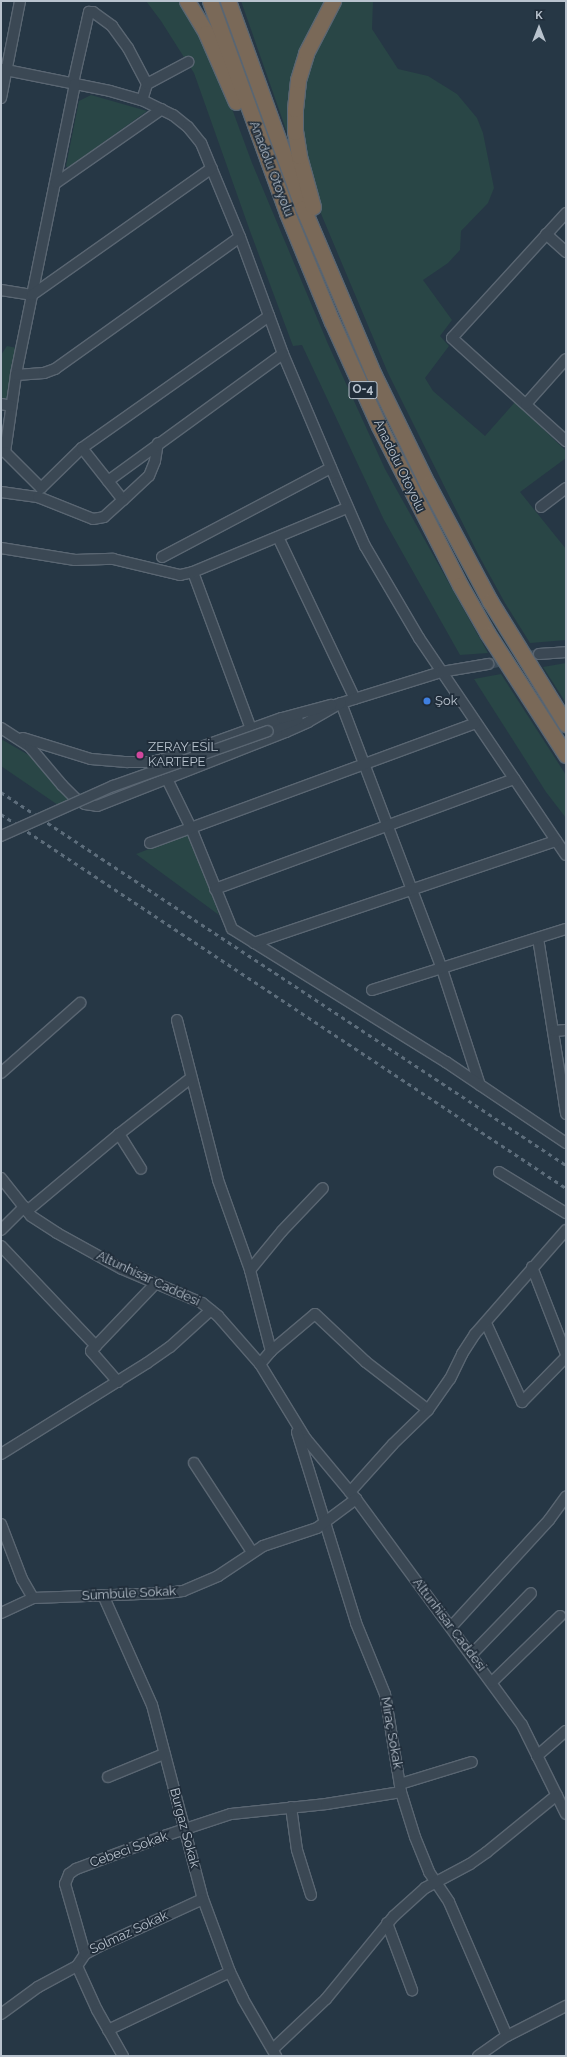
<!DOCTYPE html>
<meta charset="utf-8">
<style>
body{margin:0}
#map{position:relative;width:567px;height:2057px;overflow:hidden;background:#263745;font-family:Raleway,sans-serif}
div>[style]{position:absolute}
.green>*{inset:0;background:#294646}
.minor-tunnel>*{height:10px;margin-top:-5px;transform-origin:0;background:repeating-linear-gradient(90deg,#3c4c5a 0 10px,transparent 0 15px)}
.roads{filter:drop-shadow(1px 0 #5a6672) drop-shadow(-1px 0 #5a6672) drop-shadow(0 1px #5a6672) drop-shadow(0 -1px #5a6672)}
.minor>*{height:10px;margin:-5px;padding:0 5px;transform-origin:5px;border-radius:5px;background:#3b4854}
.highway>*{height:15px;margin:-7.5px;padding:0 7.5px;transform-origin:7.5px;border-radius:7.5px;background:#7a6958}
.rail>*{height:2.5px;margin-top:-1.25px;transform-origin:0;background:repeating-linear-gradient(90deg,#5d6d7b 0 4px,transparent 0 8px)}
.bridges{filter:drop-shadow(1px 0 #5a6672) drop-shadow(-1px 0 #5a6672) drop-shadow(0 1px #5a6672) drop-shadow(0 -1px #5a6672)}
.minor-bridge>*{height:10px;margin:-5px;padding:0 5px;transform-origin:5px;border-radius:5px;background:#3b4854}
.dots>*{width:11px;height:11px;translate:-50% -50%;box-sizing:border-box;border:2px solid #202d3a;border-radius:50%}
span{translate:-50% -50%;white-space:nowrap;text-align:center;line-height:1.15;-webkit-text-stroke:3.5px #202d3a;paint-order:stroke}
.shield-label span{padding:1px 3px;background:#202d3a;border:1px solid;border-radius:3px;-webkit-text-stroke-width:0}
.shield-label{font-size:12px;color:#b9c3ce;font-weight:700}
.street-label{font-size:13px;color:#b9c3ce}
.poi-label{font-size:13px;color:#b9c3ce}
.left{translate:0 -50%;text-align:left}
.frame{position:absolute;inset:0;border:2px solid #b9c3ce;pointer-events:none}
.north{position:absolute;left:519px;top:8px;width:40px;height:40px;-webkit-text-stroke:3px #202d3a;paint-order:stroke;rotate:0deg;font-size:11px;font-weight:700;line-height:16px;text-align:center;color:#b9c3ce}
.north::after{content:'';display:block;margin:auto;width:14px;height:18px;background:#b9c3ce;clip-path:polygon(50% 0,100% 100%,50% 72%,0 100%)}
</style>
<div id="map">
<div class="green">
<i style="clip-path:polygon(146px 1px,180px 1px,217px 68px,252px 163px,328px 344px,385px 469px,488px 653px,460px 655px,384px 520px,302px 345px,293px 346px,250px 231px,194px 73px,161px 21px)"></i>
<i style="clip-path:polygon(241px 1px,327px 1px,306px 38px,290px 141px)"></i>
<i style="clip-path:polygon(339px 1px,373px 1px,372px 29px,398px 69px,428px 76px,457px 94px,477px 118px,483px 133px,494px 188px,488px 203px,461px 231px,460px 250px,448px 263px,423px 280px,452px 320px,440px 336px,449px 346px,425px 378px,433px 391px,485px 436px,515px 402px,566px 451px,566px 458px,520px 492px,566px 549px,566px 640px,530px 643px,505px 603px,478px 554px,388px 373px,314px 197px,302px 135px,302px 108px,309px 62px)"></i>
<i style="clip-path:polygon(91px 95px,147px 111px,68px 168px,66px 166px,79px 101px)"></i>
<i style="clip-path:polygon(7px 346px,17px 348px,8px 400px,1px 398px,1px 355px)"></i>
<i style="clip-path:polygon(566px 663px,566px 703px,543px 667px)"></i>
<i style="clip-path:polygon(501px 674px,566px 775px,566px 818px,546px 792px,474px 679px)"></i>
<i style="clip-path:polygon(1px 739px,32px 757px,69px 800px,58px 805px,1px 766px)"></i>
<i style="clip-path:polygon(188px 834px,202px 867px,219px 915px,136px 854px)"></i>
</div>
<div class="minor-tunnel">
<i style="left:488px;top:664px;width:52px;rotate:-11.1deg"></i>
</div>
<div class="roads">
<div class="minor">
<i style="left:1px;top:69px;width:111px;rotate:11.4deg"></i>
<i style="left:110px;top:91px;width:33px;rotate:16deg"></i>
<i style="left:142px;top:100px;width:34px;rotate:26deg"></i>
<i style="left:173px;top:115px;width:19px;rotate:39deg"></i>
<i style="left:188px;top:127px;width:21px;rotate:51deg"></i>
<i style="left:201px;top:143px;width:102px;rotate:67.5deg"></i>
<i style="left:240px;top:237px;width:125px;rotate:69.8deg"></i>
<i style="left:283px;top:354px;width:139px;rotate:67.1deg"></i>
<i style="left:337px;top:482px;width:70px;rotate:66.4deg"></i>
<i style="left:365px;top:546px;width:107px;rotate:59.6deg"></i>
<i style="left:419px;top:638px;width:262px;rotate:55.9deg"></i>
<i style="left:73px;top:83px;width:73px;rotate:-77.3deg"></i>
<i style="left:89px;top:12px;width:4px"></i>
<i style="left:93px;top:12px;width:24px;rotate:36deg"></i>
<i style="left:112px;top:26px;width:27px;rotate:54deg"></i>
<i style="left:128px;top:48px;width:41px;rotate:62.2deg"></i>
<i style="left:147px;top:84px;width:17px;rotate:107deg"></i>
<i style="left:75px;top:84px;width:297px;rotate:101.5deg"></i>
<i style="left:16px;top:375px;width:78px;rotate:98.1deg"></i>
<i style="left:5px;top:452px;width:51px;rotate:45deg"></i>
<i style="left:41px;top:488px;width:57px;rotate:-44.3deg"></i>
<i style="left:82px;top:448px;width:229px;rotate:-35.2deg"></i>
<i style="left:147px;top:84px;width:47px;rotate:-28.2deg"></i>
<i style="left:1px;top:98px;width:99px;rotate:-78.9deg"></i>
<i style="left:56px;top:183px;width:129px;rotate:-34.9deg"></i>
<i style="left:566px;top:213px;width:169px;rotate:132.4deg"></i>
<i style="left:452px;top:338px;width:154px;rotate:42.1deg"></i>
<i style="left:546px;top:234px;width:27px;rotate:42deg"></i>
<i style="left:1px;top:290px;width:31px;rotate:9deg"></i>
<i style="left:32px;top:295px;width:220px;rotate:-35.2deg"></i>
<i style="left:16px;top:375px;width:28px;rotate:-4deg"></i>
<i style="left:44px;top:373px;width:12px;rotate:-20deg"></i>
<i style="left:55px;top:369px;width:227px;rotate:-35.5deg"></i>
<i style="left:1px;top:404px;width:10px;rotate:11deg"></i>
<i style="left:526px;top:404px;width:60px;rotate:-48.4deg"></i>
<i style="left:82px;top:448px;width:66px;rotate:51.7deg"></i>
<i style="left:123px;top:500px;width:35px;rotate:-43deg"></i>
<i style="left:149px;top:476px;width:16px;rotate:-68deg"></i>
<i style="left:155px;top:461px;width:18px;rotate:-81deg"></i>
<i style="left:108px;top:481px;width:216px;rotate:-36deg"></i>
<i style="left:1px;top:492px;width:37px;rotate:8deg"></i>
<i style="left:38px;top:497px;width:59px;rotate:21.8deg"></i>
<i style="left:93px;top:519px;width:11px;rotate:-10deg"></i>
<i style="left:104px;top:517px;width:25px;rotate:-42deg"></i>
<i style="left:541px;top:507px;width:31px;rotate:-37deg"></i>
<i style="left:278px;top:537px;width:179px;rotate:64.6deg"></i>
<i style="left:1px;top:548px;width:75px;rotate:9.2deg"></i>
<i style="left:75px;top:560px;width:38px;rotate:-2deg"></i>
<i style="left:113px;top:559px;width:69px;rotate:13.4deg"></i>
<i style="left:180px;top:575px;width:13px;rotate:-13deg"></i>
<i style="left:162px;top:557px;width:191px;rotate:-27.8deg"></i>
<i style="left:539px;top:654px;width:27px;rotate:-4deg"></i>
<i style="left:341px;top:703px;width:285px;rotate:69.2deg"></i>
<i style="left:442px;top:969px;width:122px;rotate:71.9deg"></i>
<i style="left:335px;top:705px;width:111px;rotate:-17.3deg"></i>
<i style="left:441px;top:672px;width:48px;rotate:-9.7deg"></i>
<i style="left:1px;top:728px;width:35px;rotate:33deg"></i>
<i style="left:30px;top:747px;width:50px;rotate:49.9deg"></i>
<i style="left:62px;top:785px;width:20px;rotate:45deg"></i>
<i style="left:76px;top:799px;width:10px;rotate:29deg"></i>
<i style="left:85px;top:804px;width:12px;rotate:9deg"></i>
<i style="left:97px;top:806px;width:203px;rotate:-21.4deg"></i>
<i style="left:286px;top:732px;width:24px;rotate:-24deg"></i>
<i style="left:308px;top:722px;width:38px;rotate:-30deg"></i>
<i style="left:251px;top:729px;width:167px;rotate:-110.3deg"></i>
<i style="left:193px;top:572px;width:167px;rotate:-22.6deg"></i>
<i style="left:268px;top:731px;width:32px;rotate:-22deg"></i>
<i style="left:23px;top:738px;width:71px;rotate:17.2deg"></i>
<i style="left:91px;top:759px;width:36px;rotate:5deg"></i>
<i style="left:127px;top:762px;width:24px"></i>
<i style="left:151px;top:762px;width:29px;rotate:-14deg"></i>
<i style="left:179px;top:755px;width:109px;rotate:-19.8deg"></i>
<i style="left:282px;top:718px;width:51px;rotate:-14.9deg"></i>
<i style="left:167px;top:779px;width:55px;rotate:63.9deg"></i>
<i style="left:191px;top:828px;width:109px;rotate:67.9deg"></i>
<i style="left:232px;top:929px;width:252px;rotate:31.9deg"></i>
<i style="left:446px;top:1062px;width:145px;rotate:34deg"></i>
<i style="left:150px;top:843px;width:347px;rotate:-20.2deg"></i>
<i style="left:215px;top:889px;width:319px;rotate:-20.2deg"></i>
<i style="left:538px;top:938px;width:165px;rotate:80.9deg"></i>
<i style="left:564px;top:1101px;width:2px"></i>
<i style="left:254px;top:943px;width:319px;rotate:-18.7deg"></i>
<i style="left:372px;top:990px;width:203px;rotate:-17.5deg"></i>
<i style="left:177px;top:1020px;width:165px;rotate:75.6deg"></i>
<i style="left:218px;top:1180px;width:96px;rotate:70.4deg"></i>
<i style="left:250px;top:1270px;width:84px;rotate:75.5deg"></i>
<i style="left:271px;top:1351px;width:17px;rotate:130deg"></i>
<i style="left:554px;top:1031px;width:12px;rotate:-5deg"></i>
<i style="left:1px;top:1073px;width:106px;rotate:-41.5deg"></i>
<i style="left:564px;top:1101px;width:13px;rotate:81deg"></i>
<i style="left:119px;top:1134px;width:41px;rotate:57.8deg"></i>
<i style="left:499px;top:1172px;width:79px;rotate:31.5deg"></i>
<i style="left:1px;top:1178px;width:48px;rotate:51.7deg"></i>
<i style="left:31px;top:1216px;width:31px;rotate:33deg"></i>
<i style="left:57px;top:1233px;width:74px;rotate:29deg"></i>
<i style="left:122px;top:1269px;width:87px;rotate:23deg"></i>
<i style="left:202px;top:1303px;width:21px;rotate:39deg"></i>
<i style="left:218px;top:1316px;width:64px;rotate:48.8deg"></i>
<i style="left:260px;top:1364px;width:88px;rotate:58.5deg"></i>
<i style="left:306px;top:1439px;width:78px;rotate:50.2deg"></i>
<i style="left:356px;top:1499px;width:280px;rotate:53.7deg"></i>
<i style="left:522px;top:1725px;width:99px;rotate:63.7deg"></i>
<i style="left:27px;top:1211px;width:120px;rotate:-39.9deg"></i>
<i style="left:119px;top:1134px;width:91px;rotate:-37.9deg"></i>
<i style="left:1px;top:1230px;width:33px;rotate:-45deg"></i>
<i style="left:1px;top:1246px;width:138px;rotate:46.5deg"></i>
<i style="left:532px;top:1267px;width:93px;rotate:68.7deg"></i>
<i style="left:250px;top:1270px;width:50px;rotate:-50.6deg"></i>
<i style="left:282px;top:1231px;width:59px;rotate:-46.4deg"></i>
<i style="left:486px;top:1323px;width:87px;rotate:65.5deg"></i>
<i style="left:522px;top:1402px;width:63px;rotate:-45.6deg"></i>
<i style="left:271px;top:1351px;width:57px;rotate:-40.1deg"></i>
<i style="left:315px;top:1314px;width:70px;rotate:43.3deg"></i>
<i style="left:366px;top:1362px;width:78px;rotate:37.7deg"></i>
<i style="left:118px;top:1382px;width:41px;rotate:-131.1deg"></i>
<i style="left:91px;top:1351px;width:93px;rotate:-46.3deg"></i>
<i style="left:297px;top:1432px;width:200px;rotate:72.8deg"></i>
<i style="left:356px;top:1623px;width:77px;rotate:67.8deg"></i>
<i style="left:385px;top:1694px;width:99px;rotate:80.7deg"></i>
<i style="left:401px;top:1792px;width:47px;rotate:72.7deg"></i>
<i style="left:415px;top:1837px;width:38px;rotate:68deg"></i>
<i style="left:429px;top:1872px;width:36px;rotate:56deg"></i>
<i style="left:449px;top:1902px;width:146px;rotate:66.6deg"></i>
<i style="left:1px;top:1454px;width:172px;rotate:-31.9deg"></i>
<i style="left:147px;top:1363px;width:28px;rotate:-35deg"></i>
<i style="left:170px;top:1347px;width:55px;rotate:-42.1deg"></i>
<i style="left:194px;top:1463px;width:106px;rotate:56.9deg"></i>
<i style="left:350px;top:1492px;width:64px;rotate:-48.1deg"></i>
<i style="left:393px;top:1444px;width:49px;rotate:-44.2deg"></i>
<i style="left:428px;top:1410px;width:38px;rotate:-55deg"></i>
<i style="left:450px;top:1379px;width:28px;rotate:-64deg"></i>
<i style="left:462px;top:1354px;width:24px;rotate:-57deg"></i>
<i style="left:475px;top:1334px;width:138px;rotate:-48.8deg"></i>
<i style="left:1px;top:1524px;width:59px;rotate:69.1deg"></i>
<i style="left:22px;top:1579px;width:22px;rotate:60deg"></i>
<i style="left:103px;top:1595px;width:120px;rotate:66deg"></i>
<i style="left:152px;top:1705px;width:201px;rotate:75.3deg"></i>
<i style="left:203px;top:1899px;width:78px;rotate:69.7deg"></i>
<i style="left:230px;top:1972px;width:30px;rotate:64deg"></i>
<i style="left:243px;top:1999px;width:66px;rotate:59.9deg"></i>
<i style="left:1px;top:1613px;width:35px;rotate:-25deg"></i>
<i style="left:33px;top:1598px;width:134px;rotate:-2.1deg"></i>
<i style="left:167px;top:1593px;width:16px;rotate:-7deg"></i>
<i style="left:183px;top:1591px;width:38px;rotate:-23deg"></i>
<i style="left:218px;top:1576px;width:54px;rotate:-33.7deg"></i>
<i style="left:263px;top:1546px;width:57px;rotate:-18.4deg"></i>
<i style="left:317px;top:1528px;width:49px;rotate:-36.6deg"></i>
<i style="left:451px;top:1627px;width:145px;rotate:-47.5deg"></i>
<i style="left:549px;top:1520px;width:29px;rotate:-54deg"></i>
<i style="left:471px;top:1655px;width:86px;rotate:-45.9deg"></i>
<i style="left:492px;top:1682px;width:95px;rotate:-44.1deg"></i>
<i style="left:537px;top:1756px;width:38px;rotate:-41deg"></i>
<i style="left:108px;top:1777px;width:61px;rotate:-22.3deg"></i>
<i style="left:400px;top:1784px;width:75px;rotate:-17deg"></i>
<i style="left:291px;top:1807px;width:43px;rotate:82.1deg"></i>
<i style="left:297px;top:1850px;width:47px;rotate:72.7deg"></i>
<i style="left:387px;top:1923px;width:72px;rotate:69.5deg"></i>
<i style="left:85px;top:1954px;width:73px;rotate:-105.9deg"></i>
<i style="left:65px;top:1884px;width:11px;rotate:-68deg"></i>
<i style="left:69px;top:1874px;width:9px;rotate:-36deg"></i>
<i style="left:76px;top:1869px;width:97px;rotate:-20.5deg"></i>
<i style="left:167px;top:1835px;width:67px;rotate:-18.2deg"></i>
<i style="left:231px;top:1814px;width:96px;rotate:-6deg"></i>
<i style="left:326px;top:1804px;width:76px;rotate:-9.1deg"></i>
<i style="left:77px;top:1966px;width:48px;rotate:65.6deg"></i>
<i style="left:97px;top:2010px;width:53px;rotate:60.5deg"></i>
<i style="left:1px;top:2014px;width:46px;rotate:-36.1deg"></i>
<i style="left:38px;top:1987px;width:44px;rotate:-28.3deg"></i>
<i style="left:77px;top:1966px;width:14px;rotate:-56deg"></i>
<i style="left:85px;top:1954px;width:15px;rotate:-28deg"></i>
<i style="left:98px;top:1947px;width:115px;rotate:-24.6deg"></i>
<i style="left:108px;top:2030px;width:135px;rotate:-25.4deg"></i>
<i style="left:273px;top:2049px;width:73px;rotate:-43.3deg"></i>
<i style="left:326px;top:1999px;width:107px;rotate:-50.7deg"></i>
<i style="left:394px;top:1916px;width:42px;rotate:-42.1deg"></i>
<i style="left:425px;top:1888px;width:51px;rotate:-28.1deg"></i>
<i style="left:470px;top:1864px;width:21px;rotate:-35deg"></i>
<i style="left:487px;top:1852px;width:90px;rotate:-39.2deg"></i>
<i style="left:478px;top:2056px;width:35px;rotate:-35deg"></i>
<i style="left:507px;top:2036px;width:66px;rotate:-27deg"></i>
</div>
<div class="highway">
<i style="left:187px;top:1px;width:37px;rotate:59deg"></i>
<i style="left:206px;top:33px;width:75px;rotate:66.5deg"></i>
<i style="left:210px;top:1px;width:226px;rotate:70deg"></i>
<i style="left:287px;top:213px;width:118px;rotate:67.6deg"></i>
<i style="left:332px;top:322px;width:114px;rotate:65.7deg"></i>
<i style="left:379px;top:426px;width:178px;rotate:63deg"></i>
<i style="left:460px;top:585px;width:56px;rotate:60.3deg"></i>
<i style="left:488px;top:634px;width:144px;rotate:57.2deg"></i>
<i style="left:228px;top:1px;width:220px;rotate:70.1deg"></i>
<i style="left:303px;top:208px;width:181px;rotate:67deg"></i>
<i style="left:374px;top:375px;width:123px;rotate:63.9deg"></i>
<i style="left:428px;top:485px;width:132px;rotate:61.9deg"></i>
<i style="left:490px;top:601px;width:145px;rotate:58.3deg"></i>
<i style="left:313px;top:207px;width:53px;rotate:-105.4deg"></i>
<i style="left:299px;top:156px;width:24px;rotate:-99deg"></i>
<i style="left:295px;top:132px;width:23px;rotate:-90deg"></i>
<i style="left:295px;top:109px;width:29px;rotate:-84deg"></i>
<i style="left:298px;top:80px;width:28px;rotate:-73deg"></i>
<i style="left:306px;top:53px;width:59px;rotate:-62.6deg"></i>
</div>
</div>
<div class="rail">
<i style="left:1px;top:792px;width:677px;rotate:33.43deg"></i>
<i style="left:1px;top:814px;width:678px;rotate:33.5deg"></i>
</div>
<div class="bridges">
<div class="minor-bridge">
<i style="left:1px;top:836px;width:123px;rotate:-24.1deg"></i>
<i style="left:113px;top:786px;width:164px;rotate:-19.5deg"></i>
</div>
</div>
<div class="dots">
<i style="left:427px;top:701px;background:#3f7fe0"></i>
<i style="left:140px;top:755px;background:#d1479c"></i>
</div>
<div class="shield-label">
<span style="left:363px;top:390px">O-4</span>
</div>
<div class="street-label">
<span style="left:271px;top:169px;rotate:69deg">Anadolu Otoyolu</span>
<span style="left:399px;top:466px;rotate:64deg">Anadolu Otoyolu</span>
<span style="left:148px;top:1279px;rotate:25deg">Altunhisar Caddesi</span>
<span style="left:129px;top:1594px;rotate:-3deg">Sümbüle Sokak</span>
<span style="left:449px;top:1625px;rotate:53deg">Altunhisar Caddesi</span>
<span style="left:391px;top:1733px;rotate:80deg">Miraç Sokak</span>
<span style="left:184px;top:1828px;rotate:75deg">Burgaz Sokak</span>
<span style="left:129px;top:1850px;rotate:-20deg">Cebeci Sokak</span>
<span style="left:129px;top:1933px;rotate:-25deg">Solmaz Sokak</span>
</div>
<div class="poi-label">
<span class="left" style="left:435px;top:701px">Şok</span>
<span class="left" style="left:148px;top:755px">ZERAY ESİL<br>KARTEPE</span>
</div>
<div class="frame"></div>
<div class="north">K</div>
</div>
